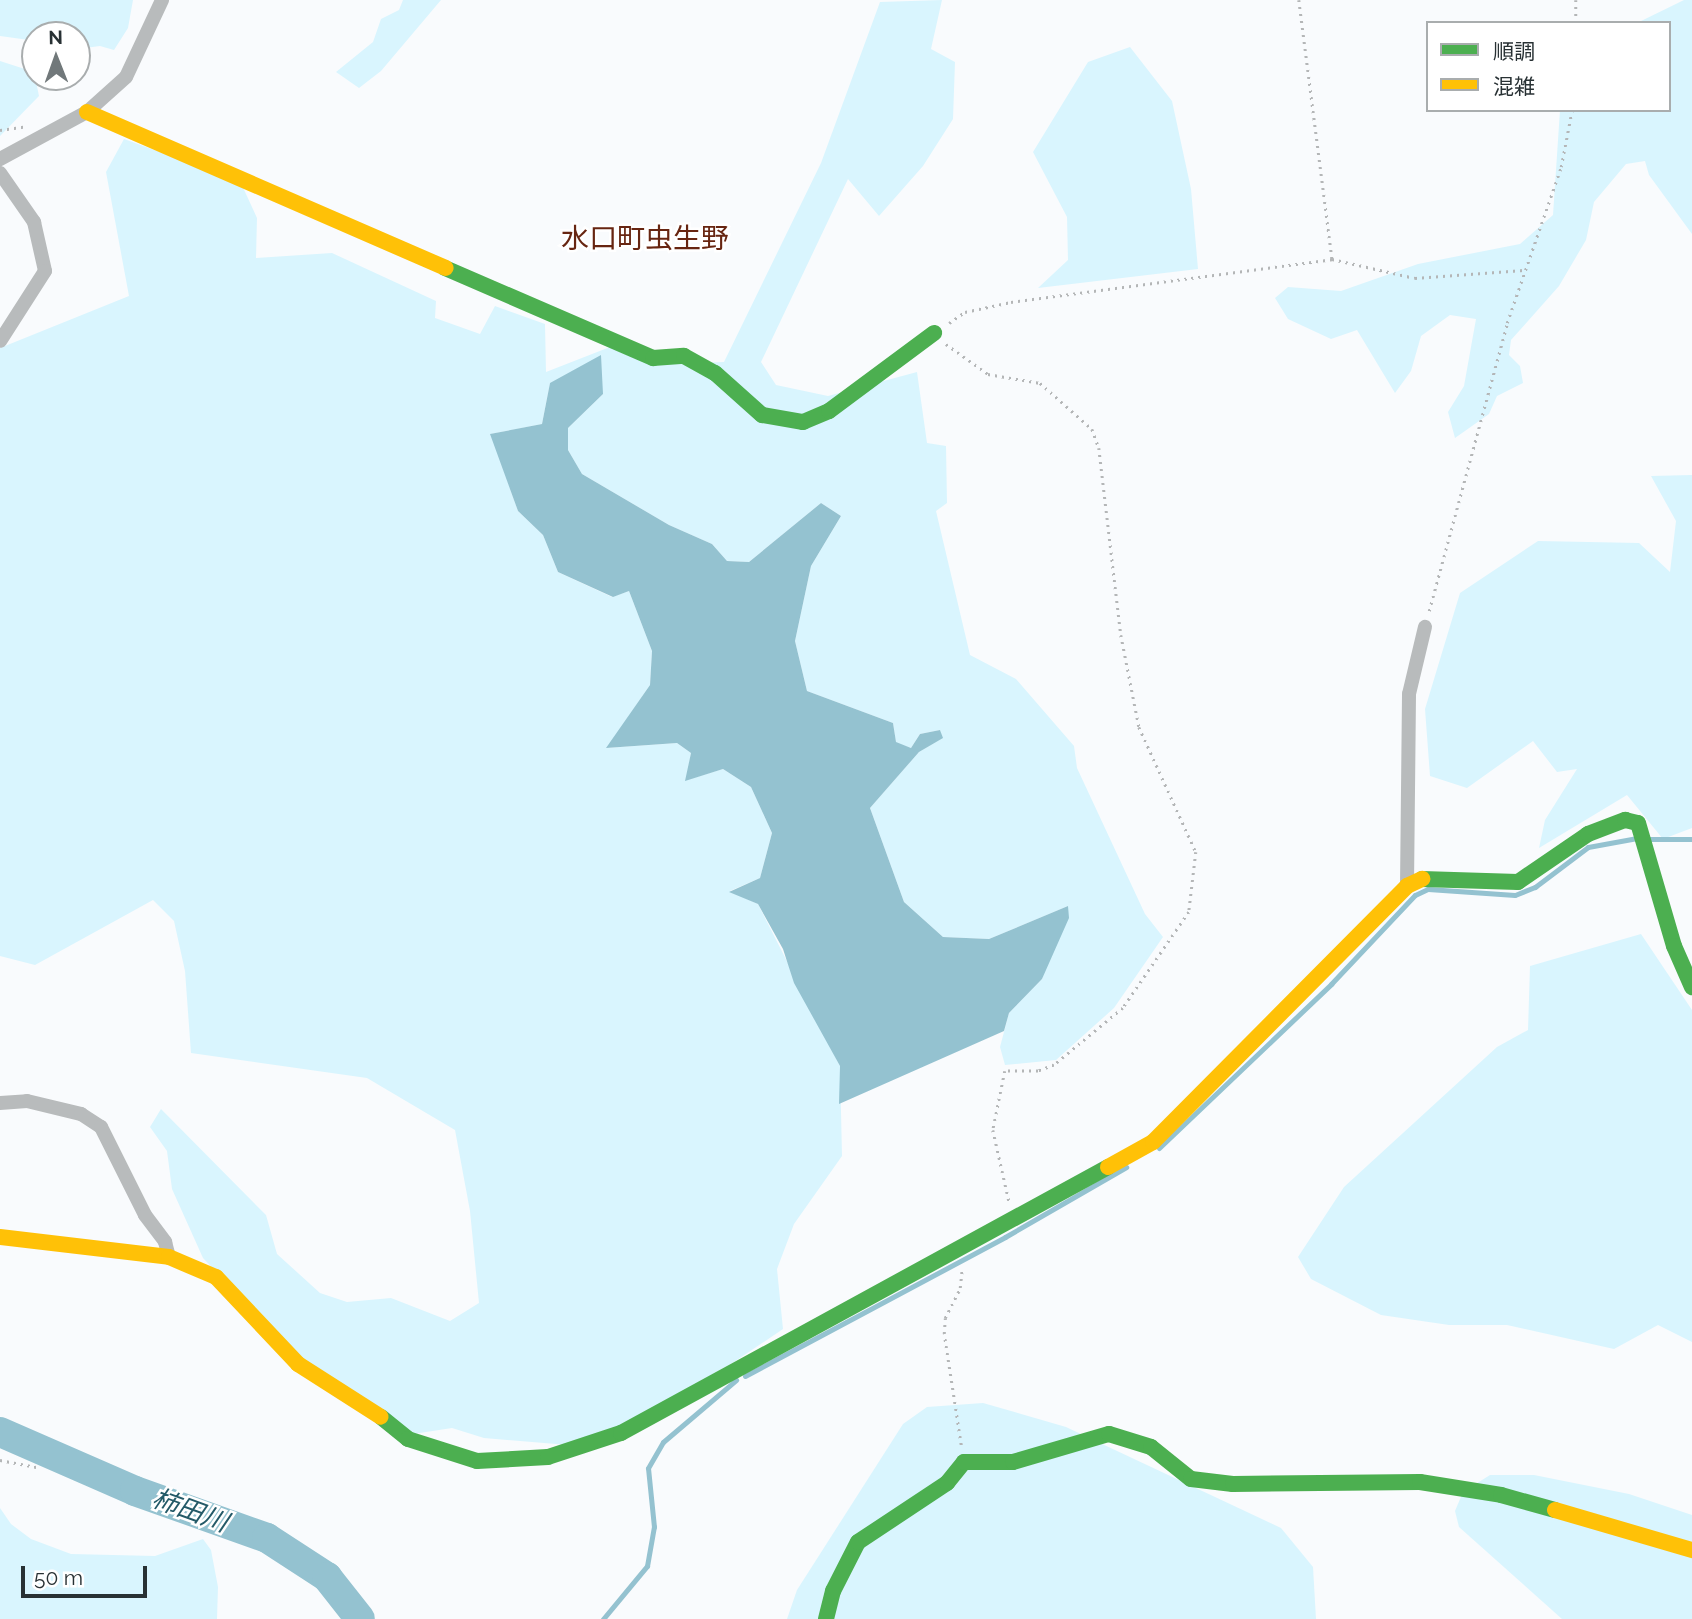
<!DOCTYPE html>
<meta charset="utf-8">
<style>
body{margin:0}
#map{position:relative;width:1692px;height:1619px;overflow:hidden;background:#f9fbfd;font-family:Raleway,"Noto Sans JP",sans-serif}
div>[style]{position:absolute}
.green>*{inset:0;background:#d9f5fe}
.water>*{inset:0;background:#94c2d0}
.stream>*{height:5px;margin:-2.5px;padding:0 2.5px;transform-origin:2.5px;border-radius:2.5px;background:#94c2d0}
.river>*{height:30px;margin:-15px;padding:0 15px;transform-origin:15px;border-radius:15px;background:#94c2d0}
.path>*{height:2.5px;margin-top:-1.25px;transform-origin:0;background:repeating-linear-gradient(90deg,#b4b6b7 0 2px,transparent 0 7px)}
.street>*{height:14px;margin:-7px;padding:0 7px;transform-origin:7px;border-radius:7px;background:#b8bbbc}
.fast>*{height:16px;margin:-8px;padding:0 8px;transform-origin:8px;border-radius:8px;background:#4caf50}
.slow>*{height:16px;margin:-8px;padding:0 8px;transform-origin:8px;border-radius:8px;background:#ffc107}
span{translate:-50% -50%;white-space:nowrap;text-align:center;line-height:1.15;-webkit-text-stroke:5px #fff;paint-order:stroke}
.water-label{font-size:26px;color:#245a68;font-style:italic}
.quarter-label{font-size:28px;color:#672511}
.legend{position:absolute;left:1426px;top:21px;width:245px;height:91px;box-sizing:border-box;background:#fff;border:2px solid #a9adae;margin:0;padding:9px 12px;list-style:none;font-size:21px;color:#283134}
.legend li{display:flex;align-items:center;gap:14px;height:35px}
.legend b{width:35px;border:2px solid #a9adae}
.north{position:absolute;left:21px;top:21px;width:70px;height:70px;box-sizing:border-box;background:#fff;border:2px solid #a9adae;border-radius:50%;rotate:359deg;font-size:19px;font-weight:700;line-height:28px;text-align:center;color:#283134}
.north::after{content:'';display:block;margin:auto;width:24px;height:32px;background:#71787a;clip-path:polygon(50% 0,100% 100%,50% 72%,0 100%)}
.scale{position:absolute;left:21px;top:1566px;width:126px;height:32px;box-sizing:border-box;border:4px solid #283134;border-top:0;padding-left:9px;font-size:21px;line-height:24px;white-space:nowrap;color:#283134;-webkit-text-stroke:5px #fff;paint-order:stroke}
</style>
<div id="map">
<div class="green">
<i style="clip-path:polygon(0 0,133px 0,128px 28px,114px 50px,100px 46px,77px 49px,77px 35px,35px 35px,35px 55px,29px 40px,0 36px)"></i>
<i style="clip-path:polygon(403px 0,441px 0,381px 71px,359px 88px,336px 72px,373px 42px,381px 19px,399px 10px)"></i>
<i style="clip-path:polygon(942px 0,931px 49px,955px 62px,953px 119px,923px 166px,879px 216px,848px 179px,761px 362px,776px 385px,828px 396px,917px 372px,927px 443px,946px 446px,947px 503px,936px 511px,970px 655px,1016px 679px,1074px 746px,1077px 768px,1145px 914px,1163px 937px,1114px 1008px,1056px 1060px,1005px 1065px,1000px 1047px,1009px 1013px,1042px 979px,1068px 906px,989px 939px,943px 937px,904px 902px,870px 808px,919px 752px,942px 738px,940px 730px,920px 734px,911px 748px,896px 743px,893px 723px,807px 691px,795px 641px,811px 566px,841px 516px,821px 503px,749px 562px,727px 561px,712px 544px,669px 525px,582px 474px,568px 450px,568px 428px,603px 394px,550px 383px,542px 424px,491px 434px,518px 511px,543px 535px,558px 572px,612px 597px,629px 591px,652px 651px,650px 685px,607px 748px,677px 743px,691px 753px,686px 780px,723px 769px,751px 787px,772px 833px,760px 878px,730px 891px,758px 904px,840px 1066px,842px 1156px,794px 1224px,777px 1269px,783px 1329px,734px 1362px,619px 1427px,568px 1445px,484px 1438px,452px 1428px,413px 1434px,291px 1351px,203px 1258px,172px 1189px,167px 1151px,150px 1127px,161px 1109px,266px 1215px,277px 1254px,320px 1293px,347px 1302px,391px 1298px,450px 1321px,479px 1303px,470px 1211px,455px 1130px,367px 1078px,191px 1053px,185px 971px,174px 921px,153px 900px,35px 965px,0 956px,0 348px,129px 296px,106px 172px,124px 139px,240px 181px,257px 218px,256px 258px,332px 253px,436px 301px,435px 318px,480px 334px,495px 306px,545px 324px,546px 372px,610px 347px,661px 364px,724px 362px,821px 163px,880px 2px)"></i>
<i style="clip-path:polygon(1684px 0,1692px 0,1692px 234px,1649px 175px,1645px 161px,1626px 164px,1594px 202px,1586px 240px,1559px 286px,1511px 340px,1509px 355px,1520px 366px,1523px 383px,1497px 396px,1489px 414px,1455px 438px,1448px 412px,1464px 386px,1476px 319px,1450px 315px,1421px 336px,1411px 371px,1395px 393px,1357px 330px,1331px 339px,1288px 319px,1275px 298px,1288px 287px,1341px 291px,1418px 264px,1520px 244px,1553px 215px,1560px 110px,1669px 110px,1669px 23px,1637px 23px)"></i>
<i style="clip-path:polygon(1130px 47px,1172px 101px,1191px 189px,1198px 269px,1038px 288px,1068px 260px,1067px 217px,1033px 152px,1088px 62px)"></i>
<i style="clip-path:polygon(0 61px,34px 72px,39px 96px,0 136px)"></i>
<i style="clip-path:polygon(1692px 475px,1692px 828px,1663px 839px,1627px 795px,1539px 848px,1545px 820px,1577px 769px,1557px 772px,1533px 741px,1467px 788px,1430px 776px,1425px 709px,1460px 593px,1538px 541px,1639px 543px,1670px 572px,1676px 521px,1651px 476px)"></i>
<i style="clip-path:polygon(1641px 934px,1692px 1010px,1692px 1342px,1658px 1325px,1614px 1349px,1507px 1325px,1449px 1325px,1381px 1315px,1311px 1279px,1298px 1257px,1344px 1187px,1497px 1047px,1528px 1030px,1530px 966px)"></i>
<i style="clip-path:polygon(983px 1403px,1066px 1427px,1281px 1528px,1313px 1567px,1316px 1619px,787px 1619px,797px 1590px,903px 1424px,927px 1407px)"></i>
<i style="clip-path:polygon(1490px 1475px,1534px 1475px,1629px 1494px,1692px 1515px,1692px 1619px,1562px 1619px,1459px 1527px,1455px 1511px,1463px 1492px)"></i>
<i style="clip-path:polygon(0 1508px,11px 1524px,31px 1539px,71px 1554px,155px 1556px,203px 1539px,211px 1550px,218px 1587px,217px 1619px,0 1619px)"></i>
</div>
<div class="water">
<i style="clip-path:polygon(601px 355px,603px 394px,568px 428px,568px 450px,582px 474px,669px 525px,712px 544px,727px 561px,749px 562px,821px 503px,841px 516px,811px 566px,795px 641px,807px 691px,893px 723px,896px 742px,911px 748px,920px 734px,940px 730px,943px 738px,919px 752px,870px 808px,904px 902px,943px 937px,989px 939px,1068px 906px,1069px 918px,1042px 979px,1009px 1013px,1004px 1031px,839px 1104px,840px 1066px,794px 983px,783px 949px,758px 904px,729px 892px,760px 878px,772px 833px,751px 787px,723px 769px,685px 781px,691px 753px,677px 743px,606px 748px,650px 685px,652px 651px,629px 591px,613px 597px,558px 572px,543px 535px,518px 511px,490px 434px,542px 424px,550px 383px)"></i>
</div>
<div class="stream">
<i style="left:1647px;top:839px;width:45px"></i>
<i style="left:1159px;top:1148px;width:238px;rotate:-43.6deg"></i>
<i style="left:1331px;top:984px;width:122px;rotate:-46.7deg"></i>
<i style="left:1415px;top:895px;width:14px;rotate:-25deg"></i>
<i style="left:1428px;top:889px;width:87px;rotate:3.9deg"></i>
<i style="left:1515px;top:895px;width:22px;rotate:-22deg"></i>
<i style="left:1535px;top:887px;width:66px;rotate:-37deg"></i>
<i style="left:1588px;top:847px;width:50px;rotate:-10.4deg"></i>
<i style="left:745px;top:1376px;width:295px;rotate:-28.1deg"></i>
<i style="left:1005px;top:1237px;width:140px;rotate:-30deg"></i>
<i style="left:603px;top:1619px;width:69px;rotate:-50.3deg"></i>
<i style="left:647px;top:1566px;width:40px;rotate:-80deg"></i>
<i style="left:654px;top:1527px;width:59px;rotate:-95.8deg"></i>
<i style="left:648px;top:1468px;width:30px;rotate:-60deg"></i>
<i style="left:663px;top:1442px;width:96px;rotate:-40.3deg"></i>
</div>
<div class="river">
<i style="left:0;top:1432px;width:147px;rotate:23.6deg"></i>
<i style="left:135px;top:1491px;width:140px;rotate:19.6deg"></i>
<i style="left:267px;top:1538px;width:72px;rotate:33deg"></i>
<i style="left:327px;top:1577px;width:53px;rotate:51.8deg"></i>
</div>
<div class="path">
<i style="left:1299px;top:0;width:261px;rotate:82.7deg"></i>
<i style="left:1576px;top:0;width:23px;rotate:90deg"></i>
<i style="left:0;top:130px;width:27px;rotate:-8deg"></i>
<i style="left:949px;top:323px;width:19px;rotate:-35deg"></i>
<i style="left:965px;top:312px;width:47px;rotate:-12.3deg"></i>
<i style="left:1011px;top:302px;width:324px;rotate:-7.6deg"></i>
<i style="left:1332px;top:259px;width:85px;rotate:12.9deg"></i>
<i style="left:1415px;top:278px;width:109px;rotate:-4.2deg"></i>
<i style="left:946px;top:344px;width:52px;rotate:35.5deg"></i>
<i style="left:988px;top:374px;width:53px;rotate:9.8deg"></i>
<i style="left:1040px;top:383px;width:69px;rotate:41.5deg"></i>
<i style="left:1092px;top:429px;width:20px;rotate:70deg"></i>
<i style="left:1099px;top:448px;width:188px;rotate:83.3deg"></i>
<i style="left:1121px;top:635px;width:94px;rotate:78.9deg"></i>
<i style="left:1139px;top:727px;width:137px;rotate:65.5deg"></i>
<i style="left:1196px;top:852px;width:60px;rotate:96.7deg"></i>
<i style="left:1189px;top:912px;width:116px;rotate:124.5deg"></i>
<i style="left:1123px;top:1008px;width:89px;rotate:140.4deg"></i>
<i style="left:1054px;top:1065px;width:17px;rotate:159deg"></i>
<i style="left:1038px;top:1071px;width:33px;rotate:180deg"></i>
<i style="left:1005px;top:1071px;width:60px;rotate:101.5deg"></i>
<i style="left:993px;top:1130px;width:73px;rotate:77.3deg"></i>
<i style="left:1429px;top:611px;width:298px;rotate:-74.8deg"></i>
<i style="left:1507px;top:323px;width:165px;rotate:-70.9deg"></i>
<i style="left:1561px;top:167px;width:58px;rotate:-79.1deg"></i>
<i style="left:961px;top:1445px;width:112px;rotate:-98.7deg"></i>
<i style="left:944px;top:1334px;width:16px;rotate:-86deg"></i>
<i style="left:945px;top:1318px;width:34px;rotate:-63deg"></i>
<i style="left:960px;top:1288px;width:20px;rotate:-84deg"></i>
<i style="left:0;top:1460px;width:37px;rotate:11deg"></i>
</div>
<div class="street">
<i style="left:0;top:159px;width:99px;rotate:-28.4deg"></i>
<i style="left:87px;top:112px;width:52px;rotate:-41.9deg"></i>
<i style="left:126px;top:77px;width:85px;rotate:-64.9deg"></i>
<i style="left:0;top:173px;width:60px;rotate:55.2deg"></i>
<i style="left:34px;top:222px;width:50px;rotate:77.3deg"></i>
<i style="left:45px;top:271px;width:83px;rotate:122.7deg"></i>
<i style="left:1407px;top:886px;width:192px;rotate:-89.4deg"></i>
<i style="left:1409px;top:694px;width:69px;rotate:-76.6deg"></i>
<i style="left:0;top:1103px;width:27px;rotate:-4deg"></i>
<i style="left:27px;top:1101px;width:56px;rotate:13.5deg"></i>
<i style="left:81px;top:1114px;width:24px;rotate:33deg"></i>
<i style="left:101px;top:1127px;width:98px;rotate:63.4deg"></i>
<i style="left:145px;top:1215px;width:34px;rotate:53deg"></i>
<i style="left:165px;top:1242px;width:16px;rotate:75deg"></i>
</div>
<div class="fast">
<i style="left:445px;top:268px;width:227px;rotate:23.4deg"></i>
<i style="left:653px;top:358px;width:31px;rotate:-4deg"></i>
<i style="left:684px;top:356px;width:35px;rotate:29deg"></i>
<i style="left:715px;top:373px;width:63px;rotate:41.8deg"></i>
<i style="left:762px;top:415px;width:42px;rotate:9.7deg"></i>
<i style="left:803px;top:422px;width:28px;rotate:-23deg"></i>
<i style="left:829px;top:411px;width:131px;rotate:-36.6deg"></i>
<i style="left:1422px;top:879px;width:96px;rotate:1.8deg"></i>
<i style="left:1518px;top:882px;width:85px;rotate:-34.4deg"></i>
<i style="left:1588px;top:834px;width:40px;rotate:-21deg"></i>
<i style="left:1625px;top:820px;width:13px;rotate:13deg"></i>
<i style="left:1638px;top:823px;width:128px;rotate:73.7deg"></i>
<i style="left:1674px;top:946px;width:45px;rotate:66.3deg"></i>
<i style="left:381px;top:1417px;width:35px;rotate:39deg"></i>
<i style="left:408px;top:1439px;width:72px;rotate:17.7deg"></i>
<i style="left:477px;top:1461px;width:71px;rotate:-3.2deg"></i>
<i style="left:548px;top:1457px;width:77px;rotate:-18.2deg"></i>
<i style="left:621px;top:1433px;width:555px;rotate:-28.64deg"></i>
<i style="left:826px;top:1619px;width:29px;rotate:-76deg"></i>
<i style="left:833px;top:1591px;width:55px;rotate:-63deg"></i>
<i style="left:858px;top:1542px;width:107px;rotate:-33.5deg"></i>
<i style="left:947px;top:1483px;width:27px;rotate:-51deg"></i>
<i style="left:964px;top:1462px;width:49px"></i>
<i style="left:1013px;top:1462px;width:100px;rotate:-16.3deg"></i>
<i style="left:1109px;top:1434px;width:44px;rotate:17.2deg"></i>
<i style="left:1151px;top:1447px;width:51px;rotate:38.7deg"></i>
<i style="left:1191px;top:1479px;width:42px;rotate:6.8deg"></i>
<i style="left:1233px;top:1484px;width:187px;rotate:-0.6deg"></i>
<i style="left:1420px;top:1482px;width:82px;rotate:9.1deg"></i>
<i style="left:1501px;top:1495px;width:56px;rotate:15.5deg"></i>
</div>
<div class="slow">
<i style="left:87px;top:112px;width:391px;rotate:23.5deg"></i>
<i style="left:1108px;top:1167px;width:51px;rotate:-29.1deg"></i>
<i style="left:1153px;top:1142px;width:361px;rotate:-45.2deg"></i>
<i style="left:1407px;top:886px;width:17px;rotate:-25deg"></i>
<i style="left:0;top:1237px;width:170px;rotate:6.7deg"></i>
<i style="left:169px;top:1257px;width:51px;rotate:23.1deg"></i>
<i style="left:216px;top:1277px;width:120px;rotate:46.7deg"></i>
<i style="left:298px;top:1364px;width:98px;rotate:32.6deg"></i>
<i style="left:1555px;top:1510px;width:143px;rotate:16.3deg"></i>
</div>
<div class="water-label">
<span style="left:190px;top:1511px;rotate:20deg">柿田川</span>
</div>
<div class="quarter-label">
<span style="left:645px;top:239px">水口町虫生野</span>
</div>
<ul class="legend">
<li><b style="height:9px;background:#4caf50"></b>順調</li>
<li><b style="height:9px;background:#ffc107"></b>混雑</li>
</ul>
<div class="north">N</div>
<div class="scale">50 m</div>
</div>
